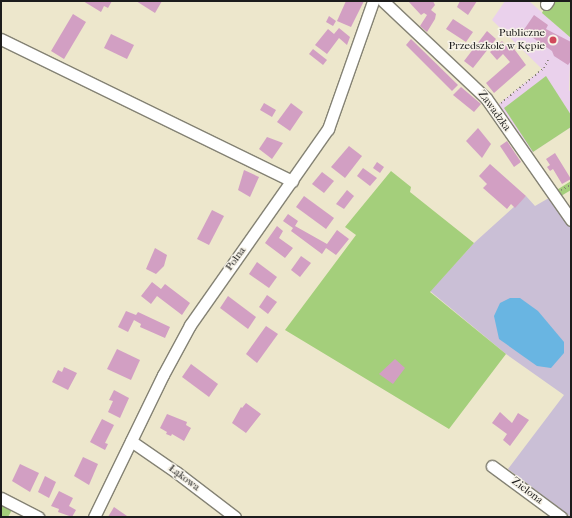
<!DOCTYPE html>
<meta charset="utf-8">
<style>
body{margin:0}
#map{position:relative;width:572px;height:518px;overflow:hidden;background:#ede7cc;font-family:"IM FELL French Canon",serif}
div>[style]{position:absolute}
.built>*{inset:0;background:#ead1ec}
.industrial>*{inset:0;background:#cabfd6}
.green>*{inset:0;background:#a4cf7b}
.water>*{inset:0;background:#69b5e2}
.building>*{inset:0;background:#d29fc3}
.path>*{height:2px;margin-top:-1px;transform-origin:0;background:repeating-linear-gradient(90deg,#848274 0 1px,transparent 0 4px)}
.roads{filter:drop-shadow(1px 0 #848274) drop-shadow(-1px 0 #848274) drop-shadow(0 1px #848274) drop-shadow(0 -1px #848274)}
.minor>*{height:11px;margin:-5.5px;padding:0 5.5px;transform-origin:5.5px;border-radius:5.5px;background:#fff}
.dots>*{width:11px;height:11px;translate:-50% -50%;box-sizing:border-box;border:2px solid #f7f3e8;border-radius:50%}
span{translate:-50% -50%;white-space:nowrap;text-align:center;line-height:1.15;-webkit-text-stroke:3px #f7f3e8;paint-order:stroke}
.poi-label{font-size:11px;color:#1c1c1c}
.right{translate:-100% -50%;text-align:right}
.street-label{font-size:11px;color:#1c1c1c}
.frame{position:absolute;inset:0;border:2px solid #1c1c1c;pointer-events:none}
</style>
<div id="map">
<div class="built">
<i style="clip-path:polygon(505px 1px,529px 1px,571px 38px,569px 90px,571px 93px,571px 131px,569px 128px,527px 156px,494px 108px,542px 69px,492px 20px)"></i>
</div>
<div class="industrial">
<i style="clip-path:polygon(554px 195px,571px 220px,571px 517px,508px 469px,564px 395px,506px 354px,430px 291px,474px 243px,526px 196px,535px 206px)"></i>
</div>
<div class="green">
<i style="clip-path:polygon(548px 1px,571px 1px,571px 38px,542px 13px)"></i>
<i style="clip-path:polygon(546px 76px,571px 115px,571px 127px,533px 152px,504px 108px)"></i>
<i style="clip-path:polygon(391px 171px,411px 187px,410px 192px,474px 243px,430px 292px,506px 354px,449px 429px,285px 330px,356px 235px,345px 227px)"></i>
<i style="clip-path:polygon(571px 181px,571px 190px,556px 199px,552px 193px)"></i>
<i style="clip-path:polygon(1px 502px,13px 508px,8px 517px,1px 517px)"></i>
</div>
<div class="water">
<i style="clip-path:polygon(510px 298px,520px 298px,538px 311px,564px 342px,564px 353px,551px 368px,537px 366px,499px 339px,494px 316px,500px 303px)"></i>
</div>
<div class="building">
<i style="clip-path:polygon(83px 1px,112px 1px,108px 8px,104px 6px,101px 12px)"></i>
<i style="clip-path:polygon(136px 1px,162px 1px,155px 13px)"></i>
<i style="clip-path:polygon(346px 1px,364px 1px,351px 27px,337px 21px)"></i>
<i style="clip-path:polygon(408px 1px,433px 1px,435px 5px,431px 10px,436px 14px,435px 19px,427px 32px,420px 26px,427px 15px,424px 13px,421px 15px)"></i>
<i style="clip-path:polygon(460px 1px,477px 1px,468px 15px,457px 7px)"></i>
<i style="clip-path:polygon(73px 14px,86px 22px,64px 59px,51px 51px)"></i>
<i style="clip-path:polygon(534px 15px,548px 25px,546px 29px,571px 42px,571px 61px,568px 65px,554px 56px,552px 51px,523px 31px)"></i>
<i style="clip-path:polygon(329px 16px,336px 21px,333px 26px,326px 22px)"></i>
<i style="clip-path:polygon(453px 19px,473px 32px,466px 42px,446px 29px)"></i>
<i style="clip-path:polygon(339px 28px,350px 37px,347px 45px,339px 38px,327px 54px,315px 45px,328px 29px,334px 34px)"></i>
<i style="clip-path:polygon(487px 31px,496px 39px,473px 68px,464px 61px)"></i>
<i style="clip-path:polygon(111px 34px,134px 45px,127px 59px,104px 48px)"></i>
<i style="clip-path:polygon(411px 39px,458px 85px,452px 91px,406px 45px)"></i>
<i style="clip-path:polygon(502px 41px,509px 49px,512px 46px,526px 65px,494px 93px,486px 83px,510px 62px,503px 54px,497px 60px,490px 52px)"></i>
<i style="clip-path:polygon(313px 49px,327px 60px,323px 65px,309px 54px)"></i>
<i style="clip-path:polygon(461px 87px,481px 104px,474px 112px,453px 95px)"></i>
<i style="clip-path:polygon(264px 103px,276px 110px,272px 117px,260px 110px)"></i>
<i style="clip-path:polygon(291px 103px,303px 112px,290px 131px,277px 122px)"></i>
<i style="clip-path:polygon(478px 128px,491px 144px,482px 158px,466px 141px)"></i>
<i style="clip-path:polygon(267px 137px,283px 143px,272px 159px,259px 149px)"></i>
<i style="clip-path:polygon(507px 141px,521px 162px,514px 167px,500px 146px)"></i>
<i style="clip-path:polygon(349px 146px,362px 156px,345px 178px,331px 167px)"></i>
<i style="clip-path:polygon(555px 153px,571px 179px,562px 184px,553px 169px,550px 171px,547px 167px,550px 165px,546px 159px)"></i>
<i style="clip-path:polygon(377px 162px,384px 167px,380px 173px,373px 168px)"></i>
<i style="clip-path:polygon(490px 164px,526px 196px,515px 208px,511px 204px,507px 209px,483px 188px,487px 184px,479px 176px)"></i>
<i style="clip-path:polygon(363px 168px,377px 178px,370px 186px,357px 176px)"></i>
<i style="clip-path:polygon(244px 170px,259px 177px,250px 197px,238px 190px)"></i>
<i style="clip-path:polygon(322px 172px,334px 181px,324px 193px,312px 184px)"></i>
<i style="clip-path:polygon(347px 190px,354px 196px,344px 209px,336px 204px)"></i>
<i style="clip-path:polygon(304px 196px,334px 218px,326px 229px,296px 207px)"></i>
<i style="clip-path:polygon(212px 210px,224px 216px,209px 245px,197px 239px)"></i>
<i style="clip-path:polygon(288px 214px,298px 221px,295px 226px,327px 244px,337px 230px,349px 239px,336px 255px,326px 248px,322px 254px,291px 231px,293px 228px,283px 221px)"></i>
<i style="clip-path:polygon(277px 226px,283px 231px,279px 238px,293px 248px,285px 258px,265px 243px)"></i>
<i style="clip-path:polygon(155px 248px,167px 255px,164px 266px,156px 274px,146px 269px)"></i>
<i style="clip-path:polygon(301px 256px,311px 263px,300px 277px,291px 270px)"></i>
<i style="clip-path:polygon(257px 262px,277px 277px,269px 288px,249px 274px)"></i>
<i style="clip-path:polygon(152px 282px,161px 289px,165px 284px,190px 303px,182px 315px,157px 296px,151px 304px,141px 296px)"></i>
<i style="clip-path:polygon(267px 295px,277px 302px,268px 314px,259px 307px)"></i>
<i style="clip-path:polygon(228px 296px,256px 317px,248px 329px,220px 308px)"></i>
<i style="clip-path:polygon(126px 311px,136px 315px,138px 312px,170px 327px,165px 338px,140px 327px,141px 324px,134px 320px,128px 332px,118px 327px)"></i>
<i style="clip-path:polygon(266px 326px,278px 334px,257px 363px,246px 354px)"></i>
<i style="clip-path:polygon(117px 349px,140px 360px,131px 380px,107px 369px)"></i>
<i style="clip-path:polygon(395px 359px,405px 368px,393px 384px,379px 374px)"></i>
<i style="clip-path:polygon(191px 364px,218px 384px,209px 397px,182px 377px)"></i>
<i style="clip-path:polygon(64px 367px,77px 373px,68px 390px,52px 382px,58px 370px,62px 372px)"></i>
<i style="clip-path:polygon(114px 390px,129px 398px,120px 418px,108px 412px,113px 401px,109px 400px)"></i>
<i style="clip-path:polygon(246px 403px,261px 414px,246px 433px,232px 423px,241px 407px,242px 408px)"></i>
<i style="clip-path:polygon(500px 412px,512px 423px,518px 413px,529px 420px,510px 446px,503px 440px,507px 434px,492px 423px)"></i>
<i style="clip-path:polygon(167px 414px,187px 422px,186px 425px,191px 428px,184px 441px,172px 434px,171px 436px,166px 434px,167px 432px,160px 428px)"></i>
<i style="clip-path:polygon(102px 419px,114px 425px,105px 443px,108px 444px,105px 450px,90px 442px)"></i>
<i style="clip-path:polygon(83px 457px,98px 464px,89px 485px,74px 476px)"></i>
<i style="clip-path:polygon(20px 464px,39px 473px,30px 492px,12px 481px)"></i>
<i style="clip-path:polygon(45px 476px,56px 482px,49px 498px,38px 492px)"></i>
<i style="clip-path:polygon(59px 491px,73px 498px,69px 506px,76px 510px,72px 517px,58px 512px,59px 509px,51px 506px)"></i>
<i style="clip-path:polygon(114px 507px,127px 516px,126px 517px,108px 517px)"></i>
</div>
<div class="path">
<i style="left:501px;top:103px;width:55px;rotate:-39.1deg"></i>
<i style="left:544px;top:68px;width:9px;rotate:-63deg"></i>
<i style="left:561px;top:190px;width:11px;rotate:-27deg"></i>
</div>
<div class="roads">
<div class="minor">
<i style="left:383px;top:1px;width:141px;rotate:43.3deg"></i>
<i style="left:486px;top:98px;width:149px;rotate:55.1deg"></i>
<i style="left:546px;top:4px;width:4px;rotate:-56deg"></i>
<i style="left:1px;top:39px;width:324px;rotate:26deg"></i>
<i style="left:131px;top:441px;width:55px;rotate:34.6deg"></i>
<i style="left:176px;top:472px;width:74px;rotate:37.3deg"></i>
<i style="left:492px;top:466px;width:86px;rotate:36.5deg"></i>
<i style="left:1px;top:498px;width:42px;rotate:27.2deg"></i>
<i style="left:94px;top:517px;width:158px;rotate:-64.1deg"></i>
<i style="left:163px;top:375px;width:57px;rotate:-61.6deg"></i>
<i style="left:190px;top:325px;width:240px;rotate:-54.9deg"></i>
<i style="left:328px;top:129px;width:136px;rotate:-70.6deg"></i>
</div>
</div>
<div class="dots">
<i style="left:553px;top:40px;background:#d1495b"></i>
</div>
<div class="poi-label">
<span class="right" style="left:545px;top:40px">Publiczne<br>Przedszkole w Kępie</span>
</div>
<div class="street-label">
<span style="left:494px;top:111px;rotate:54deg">Zawadzka</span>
<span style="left:236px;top:259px;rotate:-54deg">Polna</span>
<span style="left:184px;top:478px;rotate:37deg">Łąkowa</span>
<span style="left:527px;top:491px;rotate:37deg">Zielona</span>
</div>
<div class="frame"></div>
</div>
